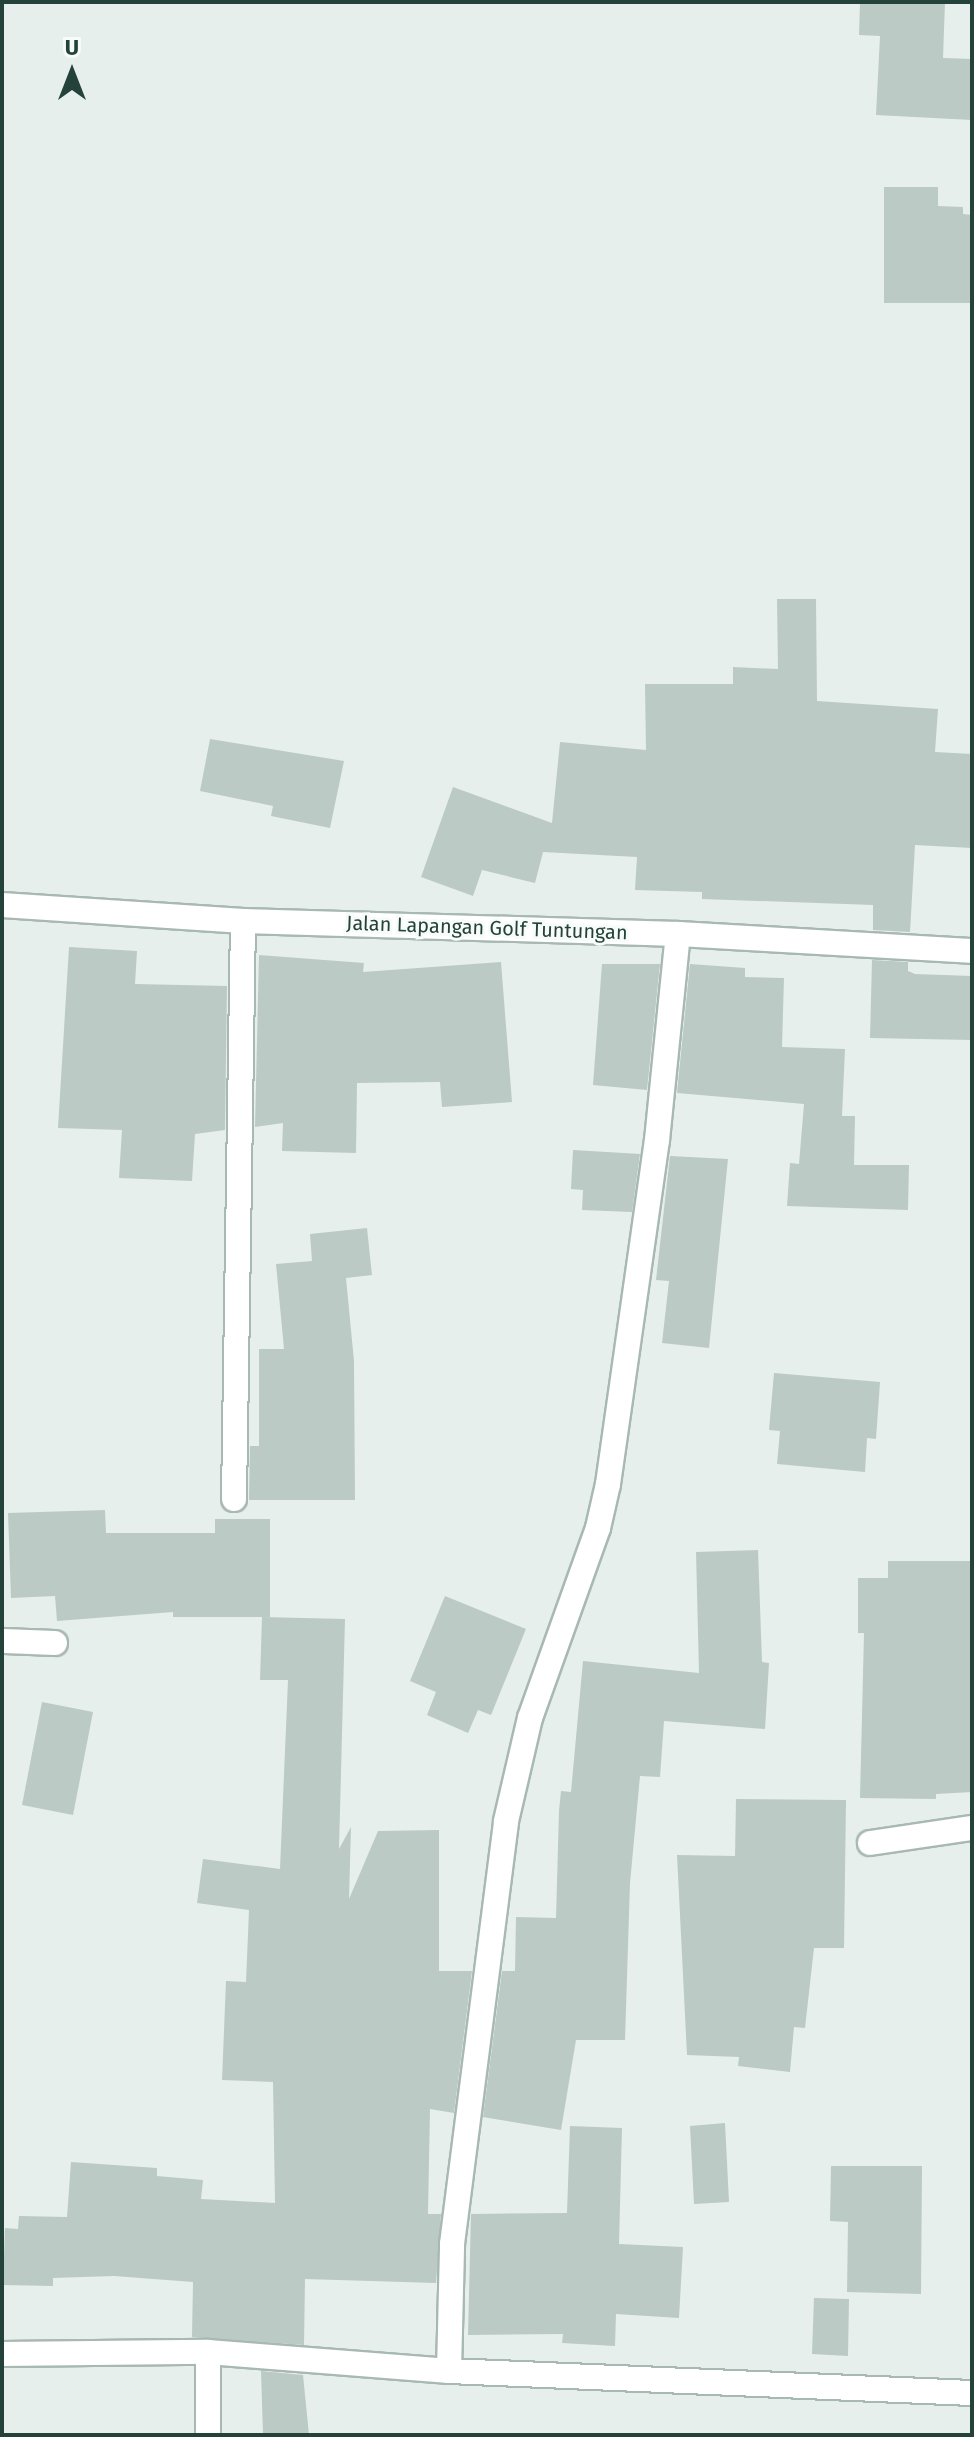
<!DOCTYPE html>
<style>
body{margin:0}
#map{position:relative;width:974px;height:2437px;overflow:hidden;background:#e6efeb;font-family:"Fira Sans",sans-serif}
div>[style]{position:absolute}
.building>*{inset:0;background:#bbcac4}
.roads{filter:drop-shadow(2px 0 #a8b8b2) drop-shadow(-2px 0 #a8b8b2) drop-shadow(0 2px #a8b8b2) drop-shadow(0 -2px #a8b8b2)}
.minor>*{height:24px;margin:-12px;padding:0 12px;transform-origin:12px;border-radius:12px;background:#fff}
.tertiary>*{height:24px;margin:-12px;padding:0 12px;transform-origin:12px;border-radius:12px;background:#fff}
span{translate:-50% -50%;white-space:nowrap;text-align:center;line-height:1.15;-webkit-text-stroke:6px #f7fbf9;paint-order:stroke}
.street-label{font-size:20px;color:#24423a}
.frame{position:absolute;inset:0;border:4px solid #24423a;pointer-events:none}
.north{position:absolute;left:32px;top:32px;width:80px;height:80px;-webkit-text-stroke:6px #f7fbf9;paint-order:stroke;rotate:0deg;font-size:22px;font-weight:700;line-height:32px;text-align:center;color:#24423a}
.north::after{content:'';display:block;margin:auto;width:28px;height:36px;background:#24423a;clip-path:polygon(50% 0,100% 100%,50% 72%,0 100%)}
</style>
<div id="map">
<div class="building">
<i style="clip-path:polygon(860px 2px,945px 2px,943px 58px,972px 59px,972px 120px,876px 115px,880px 36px,859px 35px)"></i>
<i style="clip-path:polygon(884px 187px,938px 187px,938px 206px,963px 207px,963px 214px,972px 215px,972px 303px,884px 303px)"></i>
<i style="clip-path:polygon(777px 599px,816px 599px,817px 701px,938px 709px,935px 752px,972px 754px,972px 848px,915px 845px,910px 932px,873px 930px,873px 905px,702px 899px,702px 892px,635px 890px,637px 857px,543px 852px,535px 883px,482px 870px,473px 896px,421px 877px,453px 787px,552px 823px,560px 742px,646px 750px,645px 684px,733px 684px,733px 667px,778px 669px)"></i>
<i style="clip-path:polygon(210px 739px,344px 761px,330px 828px,271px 816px,273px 806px,200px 791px)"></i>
<i style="clip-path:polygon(69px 947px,137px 951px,135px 984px,227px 986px,225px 1130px,195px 1134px,192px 1181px,119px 1178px,122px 1130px,58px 1128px)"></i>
<i style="clip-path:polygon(259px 955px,364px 963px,363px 972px,501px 962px,512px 1102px,442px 1107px,440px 1082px,357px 1083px,356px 1153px,282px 1151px,283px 1123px,255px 1127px)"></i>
<i style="clip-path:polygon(872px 960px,908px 962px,908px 971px,915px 974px,972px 976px,972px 1040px,870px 1038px)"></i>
<i style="clip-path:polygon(602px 964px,660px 964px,647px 1090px,593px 1085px)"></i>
<i style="clip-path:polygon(690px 964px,745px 968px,745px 977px,784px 978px,782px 1047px,845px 1049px,842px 1116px,855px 1116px,854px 1165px,909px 1165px,908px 1210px,787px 1206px,790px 1163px,799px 1164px,804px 1104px,677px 1093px)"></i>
<i style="clip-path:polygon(573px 1150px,640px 1154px,632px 1212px,582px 1210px,583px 1190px,571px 1189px)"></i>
<i style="clip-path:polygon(670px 1156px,728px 1159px,709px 1348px,662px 1343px,669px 1281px,656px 1280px)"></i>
<i style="clip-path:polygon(367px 1228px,372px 1275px,346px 1278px,354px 1361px,355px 1500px,249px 1500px,250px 1446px,259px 1446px,259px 1349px,284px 1349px,276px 1264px,312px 1261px,310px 1234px)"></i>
<i style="clip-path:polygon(774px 1373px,880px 1382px,876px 1439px,867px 1438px,865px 1472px,777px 1464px,780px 1431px,769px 1430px)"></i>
<i style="clip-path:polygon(105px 1510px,106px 1533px,215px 1533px,215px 1519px,270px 1519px,270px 1617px,173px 1617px,173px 1612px,57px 1621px,55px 1596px,11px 1598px,8px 1513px)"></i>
<i style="clip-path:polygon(758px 1550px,762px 1662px,769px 1663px,765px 1729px,664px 1721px,660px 1777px,640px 1776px,630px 1883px,625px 2040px,576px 2040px,561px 2130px,483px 2117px,502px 1971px,515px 1971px,516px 1917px,556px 1918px,559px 1811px,561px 1791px,571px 1792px,583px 1661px,699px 1673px,696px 1552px)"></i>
<i style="clip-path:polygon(888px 1561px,972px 1561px,972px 1792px,936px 1794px,936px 1799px,860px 1798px,864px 1633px,858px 1633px,858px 1578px,888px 1578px)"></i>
<i style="clip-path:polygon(445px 1596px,526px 1629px,491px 1715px,478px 1710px,468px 1733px,427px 1715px,436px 1692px,410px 1681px)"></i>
<i style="clip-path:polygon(262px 1617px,345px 1619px,339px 1849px,351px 1827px,349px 1899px,378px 1831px,439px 1830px,439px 1971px,472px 1971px,454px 2113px,430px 2109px,428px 2214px,441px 2214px,436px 2283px,305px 2279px,304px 2345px,192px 2337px,193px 2282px,114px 2276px,53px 2278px,53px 2286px,3px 2285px,5px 2228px,18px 2229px,19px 2216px,67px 2217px,71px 2162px,157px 2168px,157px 2176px,203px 2180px,201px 2199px,275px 2203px,273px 2082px,222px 2080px,226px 1981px,246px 1982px,249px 1910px,197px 1903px,203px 1859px,280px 1869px,288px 1680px,260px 1680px)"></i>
<i style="clip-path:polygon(42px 1702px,93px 1712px,73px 1815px,22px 1805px)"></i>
<i style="clip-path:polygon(736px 1799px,846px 1800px,844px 1948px,814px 1948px,805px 2028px,794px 2027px,790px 2072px,738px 2066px,739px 2057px,687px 2055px,677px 1855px,735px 1856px)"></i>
<i style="clip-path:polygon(725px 2123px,729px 2202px,694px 2204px,690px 2126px)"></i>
<i style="clip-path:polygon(570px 2126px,622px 2128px,619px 2244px,683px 2247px,679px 2318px,616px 2314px,615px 2346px,562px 2343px,563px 2334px,468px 2335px,471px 2214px,567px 2213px)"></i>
<i style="clip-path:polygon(831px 2166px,922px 2166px,921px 2294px,847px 2292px,848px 2222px,830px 2221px)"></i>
<i style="clip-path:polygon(814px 2298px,849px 2299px,848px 2356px,812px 2354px)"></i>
<i style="clip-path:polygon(261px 2371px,303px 2375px,309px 2435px,263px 2435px)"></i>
</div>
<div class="roads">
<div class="minor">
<i style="left:234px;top:1499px;width:578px;rotate:-89.11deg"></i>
<i style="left:2px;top:1641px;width:53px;rotate:2.2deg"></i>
<i style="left:870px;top:1843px;width:103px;rotate:-8.4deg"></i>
<i style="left:208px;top:2352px;width:83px;rotate:90deg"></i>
<i style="left:2px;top:2354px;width:206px;rotate:-0.6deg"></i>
<i style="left:208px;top:2352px;width:242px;rotate:4.5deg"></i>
<i style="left:449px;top:2371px;width:523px;rotate:2.41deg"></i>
<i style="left:449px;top:2371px;width:127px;rotate:-88.6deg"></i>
<i style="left:452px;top:2244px;width:426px;rotate:-82.7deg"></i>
<i style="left:506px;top:1821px;width:106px;rotate:-76.9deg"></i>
<i style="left:530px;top:1718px;width:202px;rotate:-70.3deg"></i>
<i style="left:598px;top:1528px;width:45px;rotate:-77.2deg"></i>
<i style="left:608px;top:1484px;width:347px;rotate:-81.9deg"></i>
<i style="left:657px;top:1140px;width:207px;rotate:-84.2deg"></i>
</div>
<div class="tertiary">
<i style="left:2px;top:905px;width:242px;rotate:3.8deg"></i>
<i style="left:243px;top:921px;width:435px;rotate:1.7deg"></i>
<i style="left:678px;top:934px;width:294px;rotate:3.3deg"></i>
</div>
</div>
<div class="street-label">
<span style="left:487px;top:928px;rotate:2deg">Jalan Lapangan Golf Tuntungan</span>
</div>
<div class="frame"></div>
<div class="north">U</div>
</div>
